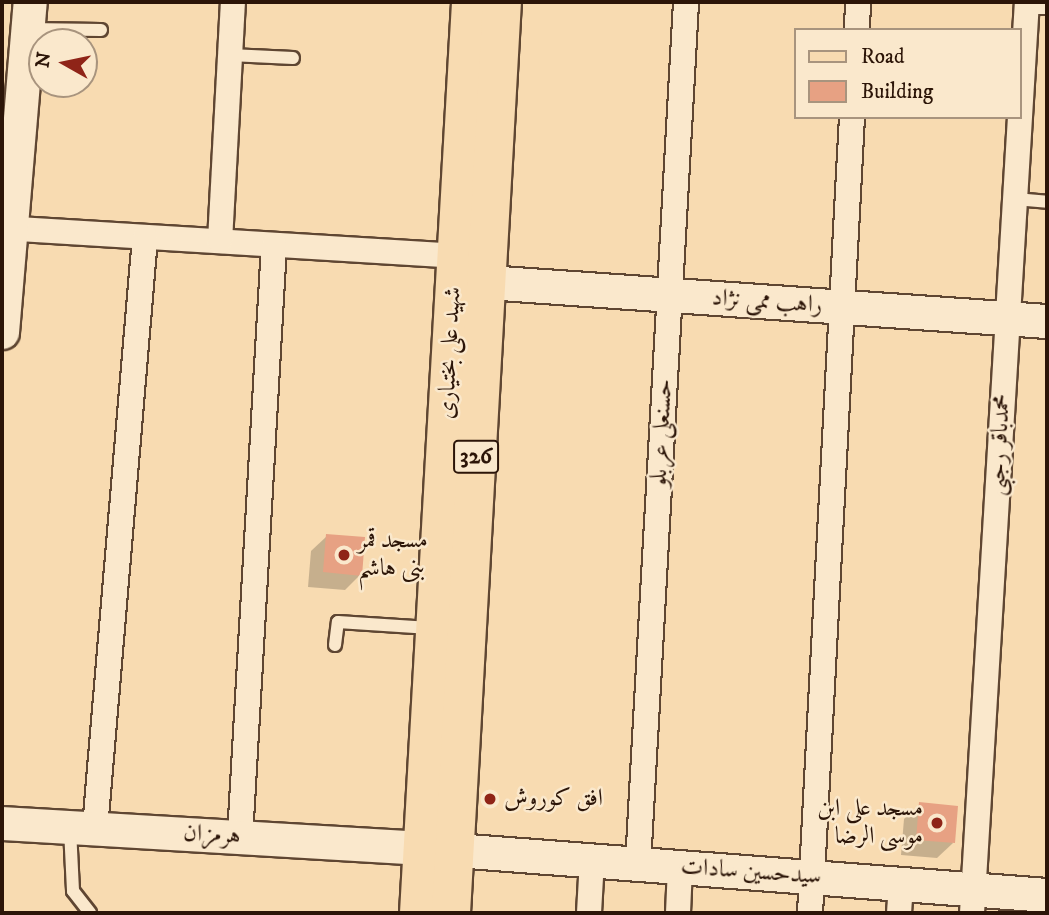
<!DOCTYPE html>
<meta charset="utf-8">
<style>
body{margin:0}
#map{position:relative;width:1049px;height:915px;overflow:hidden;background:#f8dbb1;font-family:"IM FELL DW Pica",Amiri,serif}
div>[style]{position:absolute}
.shadow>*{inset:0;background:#0003}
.building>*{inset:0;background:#e7a183}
.roads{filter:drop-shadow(2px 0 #5f4632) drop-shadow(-2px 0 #5f4632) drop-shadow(0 2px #5f4632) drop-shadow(0 -2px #5f4632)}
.lane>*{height:12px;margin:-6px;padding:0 6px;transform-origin:6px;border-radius:6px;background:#fae8cc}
.street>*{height:24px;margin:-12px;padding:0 12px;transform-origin:12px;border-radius:12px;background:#fae8cc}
.secondary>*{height:33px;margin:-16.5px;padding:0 16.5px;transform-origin:16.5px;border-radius:16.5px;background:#fae8cc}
.primary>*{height:38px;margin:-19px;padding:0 19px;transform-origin:19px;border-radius:19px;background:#f8dbb1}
.dots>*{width:19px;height:19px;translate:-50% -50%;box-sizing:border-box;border:4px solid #fae8cc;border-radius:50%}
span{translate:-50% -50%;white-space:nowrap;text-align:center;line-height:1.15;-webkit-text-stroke:5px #fae8cc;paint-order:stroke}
.shield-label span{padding:2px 5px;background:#fae8cc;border:2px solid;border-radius:5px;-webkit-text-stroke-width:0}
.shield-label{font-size:23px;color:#2c1508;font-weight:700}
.street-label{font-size:24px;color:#2c1508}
.poi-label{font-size:24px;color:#2c1508}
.left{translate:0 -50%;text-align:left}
.right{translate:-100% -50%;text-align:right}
.frame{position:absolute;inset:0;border:4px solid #2c1508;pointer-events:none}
.legend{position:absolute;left:794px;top:28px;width:228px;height:91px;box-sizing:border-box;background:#fae8cc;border:2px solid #a8947e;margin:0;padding:9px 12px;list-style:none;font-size:21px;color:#2c1508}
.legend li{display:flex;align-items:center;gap:14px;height:35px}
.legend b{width:35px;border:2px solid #a8947e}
.north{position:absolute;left:28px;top:28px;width:70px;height:70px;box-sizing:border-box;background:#fae8cc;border:2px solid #a8947e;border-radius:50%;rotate:279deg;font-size:19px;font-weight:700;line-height:28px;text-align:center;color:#2c1508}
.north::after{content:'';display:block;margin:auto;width:24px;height:32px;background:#8f2418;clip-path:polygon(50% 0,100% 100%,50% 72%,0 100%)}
</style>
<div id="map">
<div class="shadow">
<i style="clip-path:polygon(327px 536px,360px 575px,345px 590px,308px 587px,311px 551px)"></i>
<i style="clip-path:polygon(920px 804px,953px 843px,937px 858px,901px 855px,904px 819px)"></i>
</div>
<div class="building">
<i style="clip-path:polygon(326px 534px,365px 537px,362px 576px,323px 572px)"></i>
<i style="clip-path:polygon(919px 802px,958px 806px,955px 843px,916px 840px)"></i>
</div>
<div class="roads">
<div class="lane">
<i style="left:1027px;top:8px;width:20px"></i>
<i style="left:28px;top:29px;width:73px;rotate:0.8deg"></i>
<i style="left:230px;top:55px;width:63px;rotate:2.7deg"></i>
<i style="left:1015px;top:199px;width:32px;rotate:5deg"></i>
<i style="left:335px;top:645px;width:23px;rotate:-83deg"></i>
<i style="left:338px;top:622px;width:92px;rotate:3.7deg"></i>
<i style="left:70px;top:829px;width:62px;rotate:87.2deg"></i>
<i style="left:73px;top:891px;width:28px;rotate:52deg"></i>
</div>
<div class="street">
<i style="left:857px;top:30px;width:28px;rotate:-88deg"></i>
<i style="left:2px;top:228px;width:454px;rotate:3.5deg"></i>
<i style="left:220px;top:241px;width:239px;rotate:-86.9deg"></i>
<i style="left:95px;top:828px;width:593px;rotate:-85.16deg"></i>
<i style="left:240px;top:837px;width:593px;rotate:-86.71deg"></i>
<i style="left:638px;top:864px;width:863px;rotate:-86.81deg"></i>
<i style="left:589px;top:913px;width:53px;rotate:-86.8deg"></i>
<i style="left:678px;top:913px;width:46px;rotate:-87.5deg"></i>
<i style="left:810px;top:913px;width:797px;rotate:-86.98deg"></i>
<i style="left:899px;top:913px;width:29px;rotate:-86deg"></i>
<i style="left:972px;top:913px;width:913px;rotate:-86.55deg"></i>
</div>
<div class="secondary">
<i style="left:486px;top:282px;width:562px;rotate:3.98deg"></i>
<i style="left:2px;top:332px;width:331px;rotate:-85.2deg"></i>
<i style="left:2px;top:823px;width:422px;rotate:3.4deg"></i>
<i style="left:455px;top:850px;width:594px;rotate:4.35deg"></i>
</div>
<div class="primary">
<i style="left:419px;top:913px;width:912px;rotate:-86.73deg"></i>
<i style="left:451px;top:913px;width:912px;rotate:-86.8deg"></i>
</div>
</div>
<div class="dots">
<i style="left:344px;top:555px;background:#8f2418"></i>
<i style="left:490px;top:799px;background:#8f2418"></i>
<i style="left:937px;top:823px;background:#8f2418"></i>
</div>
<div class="shield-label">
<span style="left:476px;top:457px">326</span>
</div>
<div class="street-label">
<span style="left:767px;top:302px;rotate:4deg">راهب ممی نژاد</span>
<span style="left:450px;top:353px;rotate:-87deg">شهید علی بختیاری</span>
<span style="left:662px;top:433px;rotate:-87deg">حسنعلی عربلو</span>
<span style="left:1000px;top:445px;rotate:-87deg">محمدباقر رجبی</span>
<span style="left:212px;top:835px;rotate:3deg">هرمزان</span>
<span style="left:751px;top:872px;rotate:4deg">سیدحسین سادات</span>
</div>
<div class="poi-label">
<span class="left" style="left:358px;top:555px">مسجد قمر<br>بنی هاشم</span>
<span class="left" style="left:504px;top:799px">افق کوروش</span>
<span class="right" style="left:923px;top:823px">مسجد علی ابن<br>موسی الرضا</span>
</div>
<div class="frame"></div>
<ul class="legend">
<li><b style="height:9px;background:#f8dbb1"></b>Road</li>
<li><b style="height:19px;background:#e7a183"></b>Building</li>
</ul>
<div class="north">N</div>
</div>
